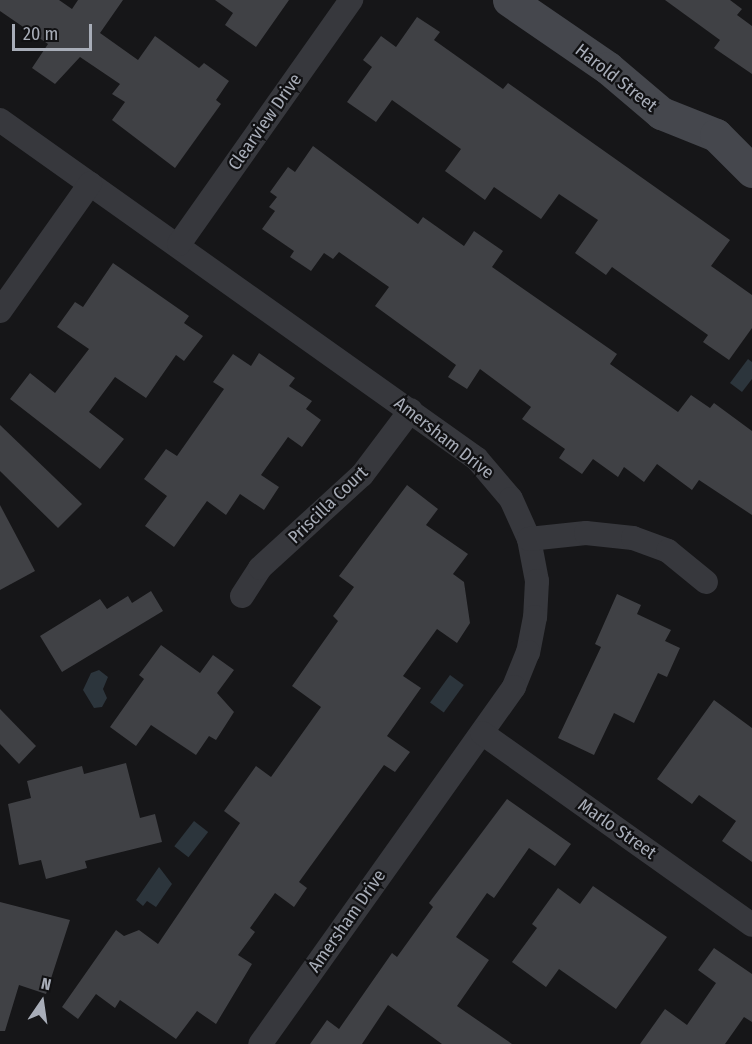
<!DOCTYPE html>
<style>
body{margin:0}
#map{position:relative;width:752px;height:1044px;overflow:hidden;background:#161618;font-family:"Fira Sans Condensed",sans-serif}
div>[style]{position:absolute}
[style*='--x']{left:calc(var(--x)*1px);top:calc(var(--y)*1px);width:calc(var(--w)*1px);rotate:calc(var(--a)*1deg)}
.water>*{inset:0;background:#2c353c;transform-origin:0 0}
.building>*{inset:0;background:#404145}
.street>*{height:24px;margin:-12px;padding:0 12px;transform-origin:12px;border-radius:12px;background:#37383d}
.secondary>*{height:33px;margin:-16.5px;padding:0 16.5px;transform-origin:16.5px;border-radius:16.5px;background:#45474d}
span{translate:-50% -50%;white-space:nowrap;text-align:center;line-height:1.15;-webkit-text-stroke:4.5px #111113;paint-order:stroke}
.street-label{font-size:18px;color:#a8adb8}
.north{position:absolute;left:12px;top:972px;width:60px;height:60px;-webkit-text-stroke:4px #111113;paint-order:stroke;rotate:13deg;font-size:16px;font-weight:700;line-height:24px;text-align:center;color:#a8adb8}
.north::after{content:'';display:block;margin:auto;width:21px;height:27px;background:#a8adb8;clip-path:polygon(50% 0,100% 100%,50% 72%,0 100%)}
.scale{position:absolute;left:12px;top:24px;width:80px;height:27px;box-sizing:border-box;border:3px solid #a8adb8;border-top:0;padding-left:8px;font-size:18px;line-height:21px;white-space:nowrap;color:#a8adb8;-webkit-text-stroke:4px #111113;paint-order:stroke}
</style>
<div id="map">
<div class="water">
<i style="clip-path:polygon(748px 359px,752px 362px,752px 379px,742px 392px,730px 383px)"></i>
<i style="clip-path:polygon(99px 670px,108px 677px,103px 689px,107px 698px,102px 707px,94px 708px,83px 690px,91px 673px)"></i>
<i style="left:450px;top:675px;width:17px;height:34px;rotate:36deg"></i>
<i style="left:194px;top:821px;width:18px;height:32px;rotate:38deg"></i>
<i style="clip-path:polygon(159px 867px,172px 884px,156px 907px,147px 901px,143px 906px,136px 900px)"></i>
</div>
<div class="building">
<i style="clip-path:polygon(0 0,59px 0,72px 9px,78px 0,123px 0,100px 33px,138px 60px,155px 36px,199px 68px,204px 63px,229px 81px,216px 100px,221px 104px,175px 168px,112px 120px,125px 102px,112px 94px,120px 84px,80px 57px,55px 84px,32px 68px,48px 44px,0 11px)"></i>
<i style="clip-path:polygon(215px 0,289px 0,256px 47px,225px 25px,233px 13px)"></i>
<i style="clip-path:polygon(665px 0,730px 0,742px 9px,737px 15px,752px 26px,752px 74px,714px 48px,720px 40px)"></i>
<i style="clip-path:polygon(417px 17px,440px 32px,434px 40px,503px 89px,508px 83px,730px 240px,711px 266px,752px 295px,752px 328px,729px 360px,703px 342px,708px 335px,612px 267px,606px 275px,575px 253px,598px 220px,559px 194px,541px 219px,494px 187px,485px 200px,445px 171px,461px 149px,392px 100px,376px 122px,347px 102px,372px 67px,363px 60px,381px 36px,396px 47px)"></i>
<i style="clip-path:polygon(313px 146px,418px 224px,423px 217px,464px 246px,474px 231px,503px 251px,492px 267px,617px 354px,610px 364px,678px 412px,691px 395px,710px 408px,714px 403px,752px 431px,752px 515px,699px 480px,692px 490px,657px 464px,644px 482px,624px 467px,618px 477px,593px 459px,582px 474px,559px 458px,565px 449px,522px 419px,531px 407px,480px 369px,467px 389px,448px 377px,456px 365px,375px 306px,389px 287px,339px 252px,333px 259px,324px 253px,311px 271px,290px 257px,294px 251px,262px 229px,275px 211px,269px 207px,277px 197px,270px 192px,288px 167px,295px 172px)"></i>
<i style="clip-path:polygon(113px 263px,189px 316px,184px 323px,203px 336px,184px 361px,176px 355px,146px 398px,115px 377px,89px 412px,124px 439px,100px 469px,10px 399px,30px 373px,55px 393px,89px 349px,57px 327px,75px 302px,83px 307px)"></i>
<i style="clip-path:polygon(259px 353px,295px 378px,289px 386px,312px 401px,306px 409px,321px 420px,302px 447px,288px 437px,261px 475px,279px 487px,264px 510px,240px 494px,226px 515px,207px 501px,174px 547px,145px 526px,167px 496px,144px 479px,166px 449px,177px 456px,224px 389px,213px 382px,233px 354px,251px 366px)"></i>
<i style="clip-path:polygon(0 425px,82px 504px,58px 528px,0 471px)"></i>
<i style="clip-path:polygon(407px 485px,438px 509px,426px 525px,468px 554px,453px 574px,464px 582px,470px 623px,457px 643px,437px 629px,403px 676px,421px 688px,387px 736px,410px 752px,395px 772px,384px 765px,299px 882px,307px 888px,294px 907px,275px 893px,250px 928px,255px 932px,238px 955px,252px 964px,216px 1024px,197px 1011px,176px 1039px,120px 1000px,115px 1008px,96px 994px,78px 1019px,62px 1007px,116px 930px,124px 936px,139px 930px,158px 944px,240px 823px,224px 811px,256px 766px,271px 777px,321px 707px,292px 686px,338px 621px,333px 616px,354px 587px,339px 576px)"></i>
<i style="clip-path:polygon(0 505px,35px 571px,0 590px)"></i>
<i style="clip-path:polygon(151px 591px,163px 611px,62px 672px,40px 636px,100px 599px,107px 609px,128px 596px,132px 603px)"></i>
<i style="clip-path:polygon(617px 594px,641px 605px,637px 614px,671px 630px,665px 641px,680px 648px,667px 677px,658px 673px,634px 723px,614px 713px,594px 755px,558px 738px,601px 647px,595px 644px)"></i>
<i style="clip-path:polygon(161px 645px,200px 673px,213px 655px,234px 670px,217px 693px,234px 712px,216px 740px,209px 736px,196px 755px,151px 725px,136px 746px,110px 727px,144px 679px,139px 675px)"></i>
<i style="clip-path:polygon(714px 700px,752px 728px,752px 862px,722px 841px,736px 821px,699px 795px,692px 804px,657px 779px)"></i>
<i style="clip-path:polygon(0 709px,36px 746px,19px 764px,0 744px)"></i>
<i style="clip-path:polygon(126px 763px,140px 818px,155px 814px,162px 842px,85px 861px,87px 868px,46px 879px,41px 860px,19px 865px,8px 804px,31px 798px,27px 781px,82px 766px,84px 774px)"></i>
<i style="clip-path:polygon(507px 799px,571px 844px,555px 866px,529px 848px,494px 898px,487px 893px,456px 937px,489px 960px,457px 1006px,512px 1044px,442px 1044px,388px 1005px,362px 1044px,310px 1044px,327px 1020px,339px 1029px,392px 953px,397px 957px,433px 907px,429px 903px)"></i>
<i style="clip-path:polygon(593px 886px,667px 937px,616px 1009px,559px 969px,546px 987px,512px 962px,537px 928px,532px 924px,558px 888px,580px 904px)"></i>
<i style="clip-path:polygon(0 902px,70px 920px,46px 994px,19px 985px,5px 1031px,0 1031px)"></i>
<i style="clip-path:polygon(714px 948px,752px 974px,752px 1022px,744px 1017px,725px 1044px,640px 1044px,665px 1009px,687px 1025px,716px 983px,698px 970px)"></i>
</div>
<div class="street">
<i style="--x:0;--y:120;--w:585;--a:35.4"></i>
<i style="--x:477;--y:459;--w:52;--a:49.6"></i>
<i style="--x:511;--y:499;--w:44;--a:65.8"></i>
<i style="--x:529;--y:539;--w:43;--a:79.2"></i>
<i style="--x:537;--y:581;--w:36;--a:93"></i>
<i style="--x:535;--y:617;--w:36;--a:101"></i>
<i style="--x:528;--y:652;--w:38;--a:112"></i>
<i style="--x:514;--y:687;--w:438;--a:125.4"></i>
<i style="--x:179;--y:244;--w:299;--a:-54.8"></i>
<i style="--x:0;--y:311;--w:156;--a:-54.7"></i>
<i style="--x:529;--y:539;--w:57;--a:-6"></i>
<i style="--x:586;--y:533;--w:47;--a:6.1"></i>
<i style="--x:633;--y:538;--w:37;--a:20"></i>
<i style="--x:668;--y:551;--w:49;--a:39.2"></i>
<i style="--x:242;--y:596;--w:33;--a:-57"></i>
<i style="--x:260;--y:568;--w:138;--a:-42.4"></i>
<i style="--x:362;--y:475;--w:81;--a:-53"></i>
<i style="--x:482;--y:733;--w:331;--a:35.4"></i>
</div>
<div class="secondary">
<i style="--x:509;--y:0;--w:120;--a:34.5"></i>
<i style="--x:608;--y:68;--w:70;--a:40.3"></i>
<i style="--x:661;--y:113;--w:59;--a:21.8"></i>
<i style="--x:716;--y:135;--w:51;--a:45"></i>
</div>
<div class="street-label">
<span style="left:616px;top:78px;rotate:38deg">Harold Street</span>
<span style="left:265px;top:122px;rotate:-55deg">Clearview Drive</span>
<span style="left:444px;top:438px;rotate:38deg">Amersham Drive</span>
<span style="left:328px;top:505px;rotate:-44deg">Priscilla Court</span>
<span style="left:617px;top:829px;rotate:35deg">Marlo Street</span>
<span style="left:347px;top:921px;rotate:-55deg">Amersham Drive</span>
</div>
<div class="north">N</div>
<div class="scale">20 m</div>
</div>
